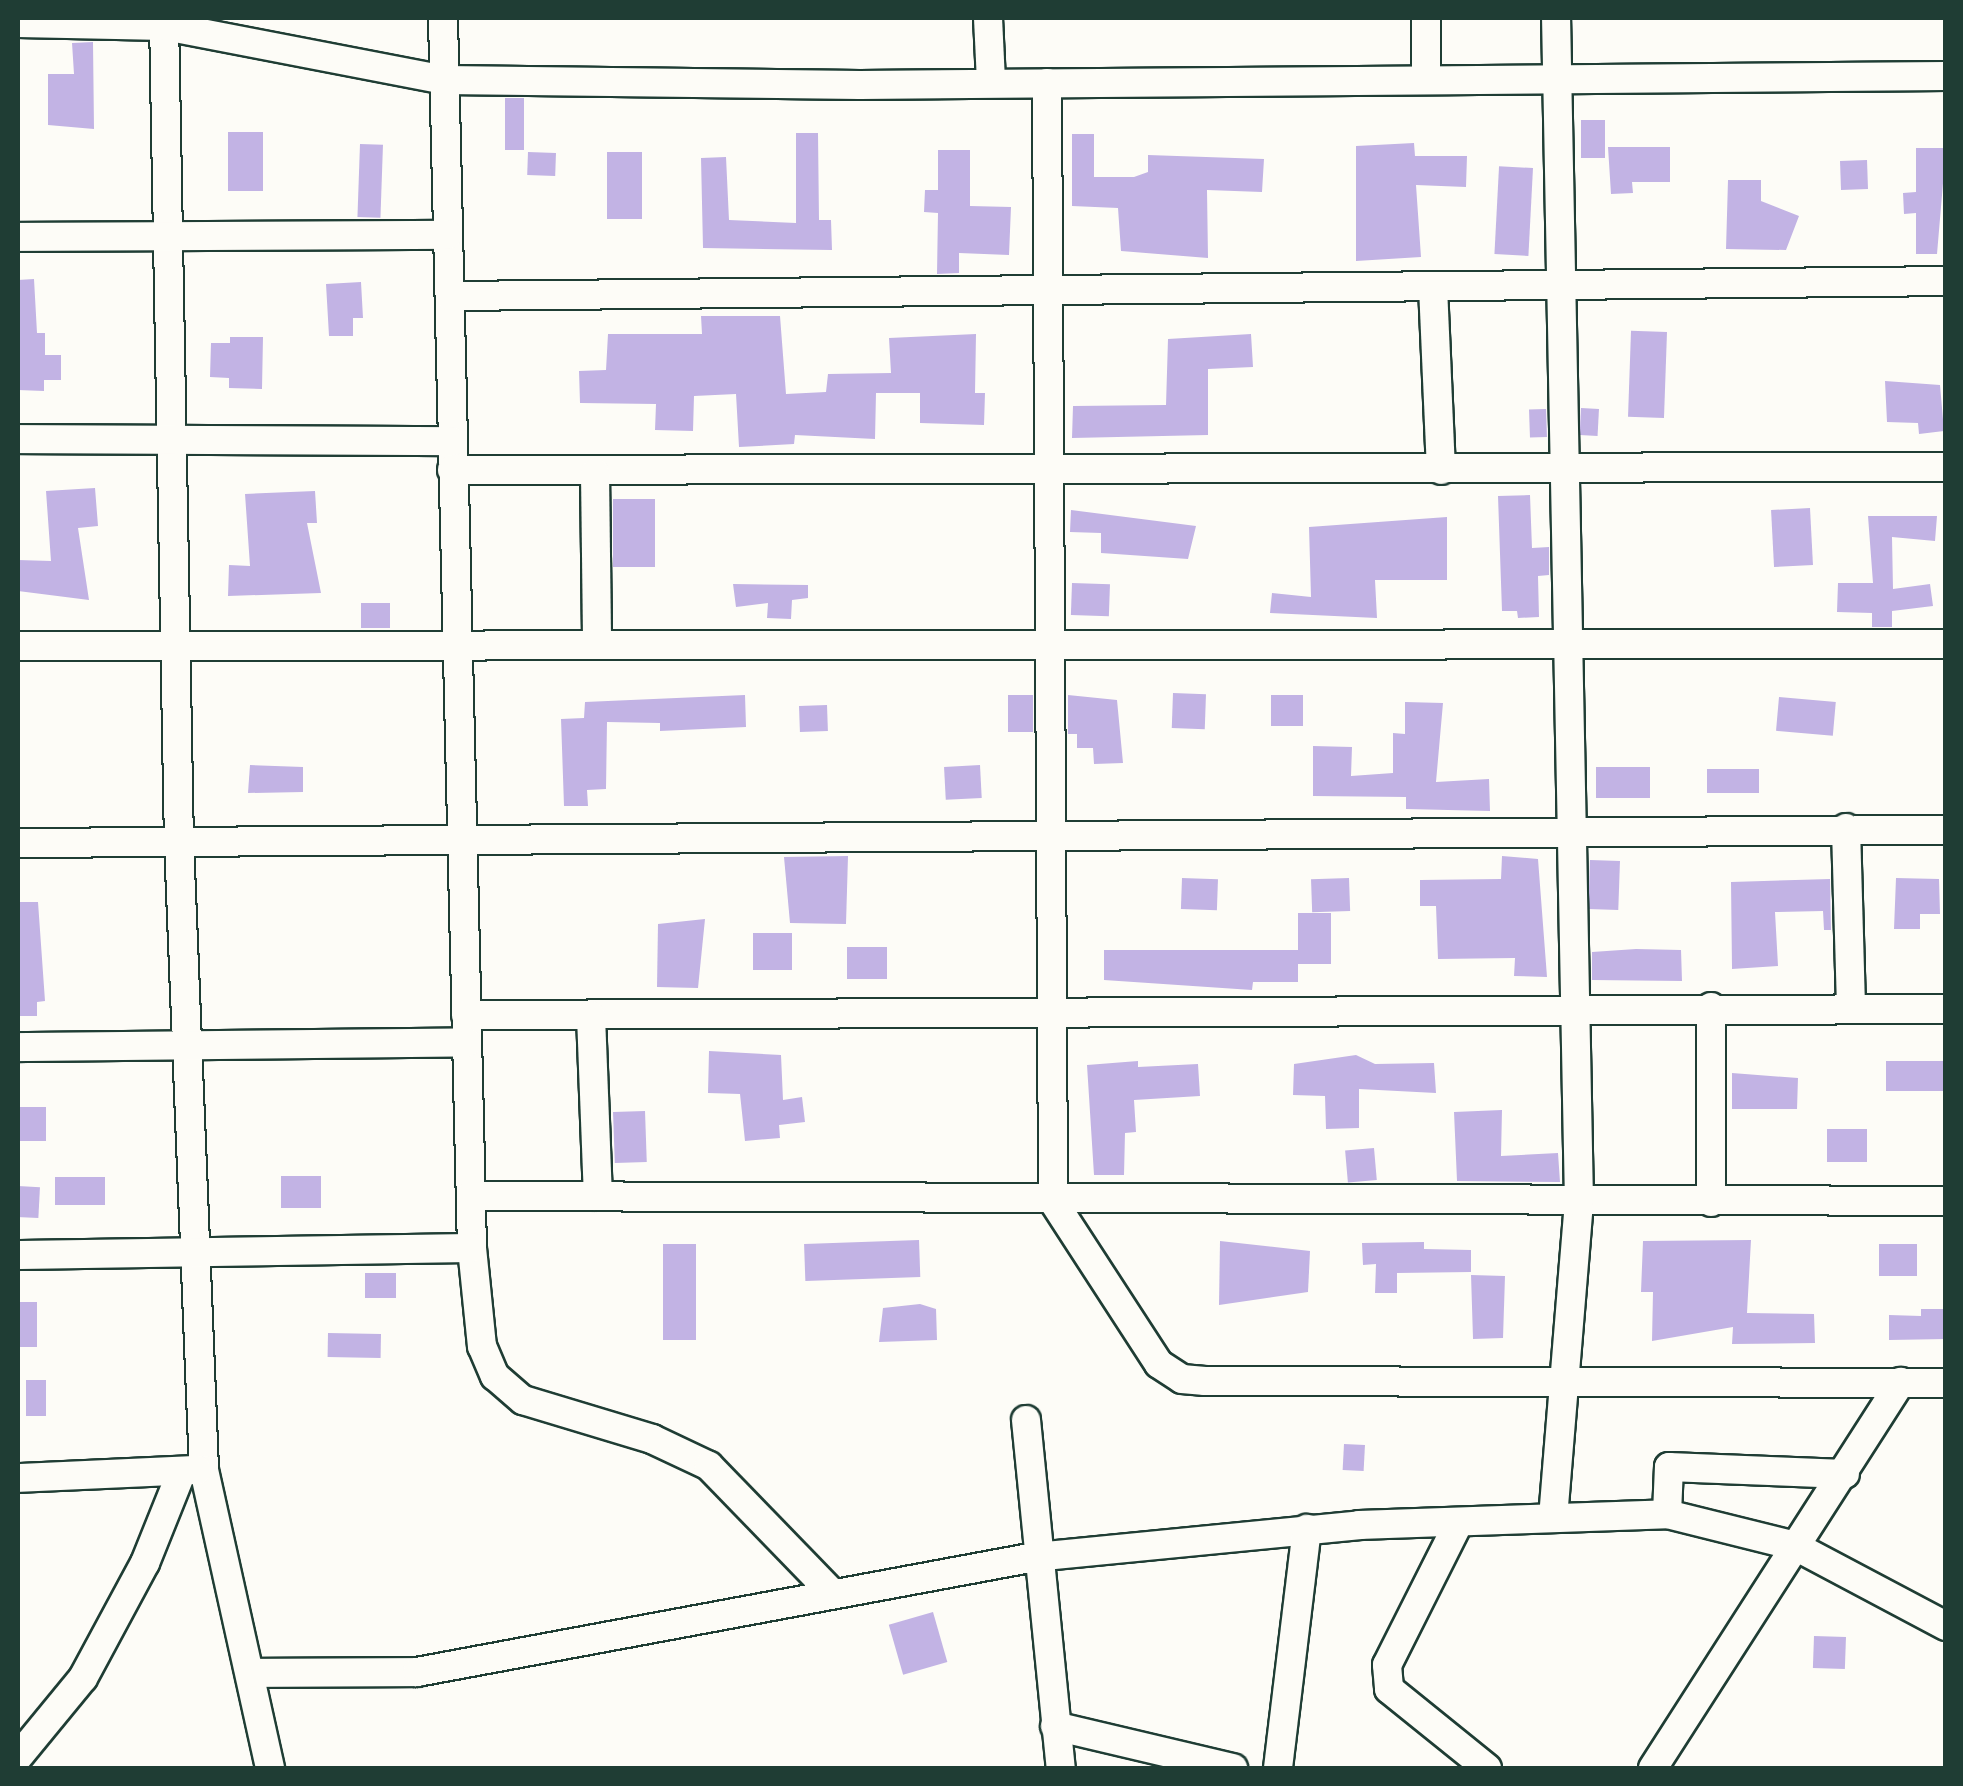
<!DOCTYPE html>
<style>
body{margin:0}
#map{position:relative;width:1963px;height:1786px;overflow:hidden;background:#fdfcf7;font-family:Mali,sans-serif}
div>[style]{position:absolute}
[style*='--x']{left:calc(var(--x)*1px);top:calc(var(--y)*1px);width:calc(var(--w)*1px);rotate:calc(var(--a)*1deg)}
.building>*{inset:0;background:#c2b3e4;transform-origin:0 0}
.roads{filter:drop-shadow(2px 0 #1f3d34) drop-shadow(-2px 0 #1f3d34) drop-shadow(0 2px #1f3d34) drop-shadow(0 -2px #1f3d34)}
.minor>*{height:28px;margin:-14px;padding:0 14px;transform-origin:14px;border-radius:14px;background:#fdfcf7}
span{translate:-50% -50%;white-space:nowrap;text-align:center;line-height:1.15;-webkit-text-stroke:10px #fdfcf7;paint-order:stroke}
.frame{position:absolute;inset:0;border:20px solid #1f3d34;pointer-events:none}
</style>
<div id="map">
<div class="building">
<i style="clip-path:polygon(93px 42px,94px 129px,48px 125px,48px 74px,74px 74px,72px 43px)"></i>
<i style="left:505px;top:98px;width:19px;height:52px"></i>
<i style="left:1581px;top:120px;width:24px;height:38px"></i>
<i style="left:228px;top:132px;width:35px;height:59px"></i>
<i style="clip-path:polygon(796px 133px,818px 133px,819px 220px,831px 220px,832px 250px,703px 248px,701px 158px,726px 157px,729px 220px,796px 223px)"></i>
<i style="clip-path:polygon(1072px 134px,1094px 134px,1094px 177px,1134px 177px,1148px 172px,1148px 155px,1264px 159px,1262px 192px,1207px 190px,1208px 258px,1121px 251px,1118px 208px,1072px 206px)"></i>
<i style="clip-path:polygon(1414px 143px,1415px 156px,1467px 156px,1466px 187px,1416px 185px,1421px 257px,1356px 261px,1356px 146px)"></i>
<i style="left:360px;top:144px;width:23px;height:73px;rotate:2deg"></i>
<i style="clip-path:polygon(1608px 147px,1670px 147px,1670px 182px,1632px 182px,1633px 193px,1611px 194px)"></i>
<i style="clip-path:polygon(1916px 148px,1946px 148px,1937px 254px,1916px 254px,1916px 213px,1904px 214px,1903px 193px,1916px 192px)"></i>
<i style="clip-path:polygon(938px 150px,970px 150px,970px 206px,1011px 207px,1009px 255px,959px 253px,959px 273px,937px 274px,938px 213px,924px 212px,925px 190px,938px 190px)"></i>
<i style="left:528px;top:152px;width:28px;height:23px;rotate:2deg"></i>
<i style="left:607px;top:152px;width:35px;height:67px"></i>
<i style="left:1867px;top:160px;width:29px;height:27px;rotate:88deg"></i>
<i style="left:1533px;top:168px;width:88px;height:34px;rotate:93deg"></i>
<i style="clip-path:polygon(1728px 180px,1761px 180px,1761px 201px,1799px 216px,1786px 250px,1726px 249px)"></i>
<i style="clip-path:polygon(34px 279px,37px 333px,45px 333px,45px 355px,61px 355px,61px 380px,44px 380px,44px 391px,18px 390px,18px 280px)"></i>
<i style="clip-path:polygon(361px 282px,363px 318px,353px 318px,353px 336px,329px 336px,326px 284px)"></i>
<i style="clip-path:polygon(701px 316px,780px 316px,786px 394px,826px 392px,828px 374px,891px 373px,889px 338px,976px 334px,975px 393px,985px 393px,984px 425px,920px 423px,920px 393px,876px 393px,875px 439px,795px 435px,794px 444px,739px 447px,736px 394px,694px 396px,693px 431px,655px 430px,656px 404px,580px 403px,579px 371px,606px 370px,608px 334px,702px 334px)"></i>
<i style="left:1667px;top:332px;width:86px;height:36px;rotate:92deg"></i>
<i style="clip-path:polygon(1251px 334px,1253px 367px,1208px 369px,1208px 435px,1072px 438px,1073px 406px,1166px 405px,1168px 339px)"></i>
<i style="clip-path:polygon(230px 337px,263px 337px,262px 389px,229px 388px,229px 378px,210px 377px,211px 343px,230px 343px)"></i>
<i style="clip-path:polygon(1885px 381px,1940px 385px,1944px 431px,1919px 434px,1918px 423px,1887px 422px)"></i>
<i style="left:1581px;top:408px;width:18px;height:27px;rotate:3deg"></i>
<i style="left:1546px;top:409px;width:28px;height:17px;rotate:88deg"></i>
<i style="clip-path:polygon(95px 488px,98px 526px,78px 528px,89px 600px,18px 591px,18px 560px,51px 561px,46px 491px)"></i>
<i style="clip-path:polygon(315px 491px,317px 523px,307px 523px,321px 593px,228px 596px,229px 565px,250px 566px,245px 494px)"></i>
<i style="clip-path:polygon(1530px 495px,1532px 548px,1549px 547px,1549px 575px,1538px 576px,1539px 617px,1518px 618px,1517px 611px,1502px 611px,1498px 496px)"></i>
<i style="left:613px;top:499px;width:42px;height:68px"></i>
<i style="left:1810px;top:508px;width:57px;height:39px;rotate:87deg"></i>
<i style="clip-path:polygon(1071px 510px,1196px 526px,1188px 559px,1101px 553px,1101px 533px,1070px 532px)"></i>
<i style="clip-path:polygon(1868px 516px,1937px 516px,1935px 541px,1892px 537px,1893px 589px,1930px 584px,1933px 606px,1892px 611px,1892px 627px,1872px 627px,1872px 613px,1837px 612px,1838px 583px,1873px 583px)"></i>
<i style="clip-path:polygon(1447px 517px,1447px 580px,1375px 580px,1377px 618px,1270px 613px,1272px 593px,1311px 597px,1309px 527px)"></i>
<i style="left:1072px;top:583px;width:38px;height:32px;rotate:2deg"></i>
<i style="clip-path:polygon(733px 584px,808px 585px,808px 598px,792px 600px,791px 619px,767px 618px,768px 603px,736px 607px)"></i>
<i style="left:361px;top:603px;width:29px;height:25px"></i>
<i style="left:1173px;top:693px;width:33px;height:35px;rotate:2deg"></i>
<i style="clip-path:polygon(745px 695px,746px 727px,660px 731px,660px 723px,607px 722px,606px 789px,587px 790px,588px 806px,564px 806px,561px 719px,584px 718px,585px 702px)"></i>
<i style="left:1033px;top:695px;width:37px;height:25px;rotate:90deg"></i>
<i style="clip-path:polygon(1068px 695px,1117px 700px,1123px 763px,1094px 764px,1093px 748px,1077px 748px,1077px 734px,1068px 734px)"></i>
<i style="left:1271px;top:695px;width:32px;height:31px"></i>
<i style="left:1779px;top:697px;width:57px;height:34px;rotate:5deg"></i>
<i style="clip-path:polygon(1405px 702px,1443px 703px,1436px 782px,1489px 779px,1490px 811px,1406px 809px,1406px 797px,1313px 796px,1313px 746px,1352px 747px,1351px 776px,1393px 773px,1393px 733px,1405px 734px)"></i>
<i style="left:827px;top:705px;width:26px;height:28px;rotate:88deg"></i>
<i style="clip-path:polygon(250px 765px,303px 767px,303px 792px,248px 793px)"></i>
<i style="left:980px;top:765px;width:33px;height:36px;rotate:87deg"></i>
<i style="left:1596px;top:767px;width:54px;height:31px"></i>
<i style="left:1759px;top:769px;width:24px;height:52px;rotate:90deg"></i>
<i style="clip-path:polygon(848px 856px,846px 924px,790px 923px,784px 857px)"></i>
<i style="clip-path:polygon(1502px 856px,1538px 859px,1547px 977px,1514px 976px,1515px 958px,1438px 959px,1436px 906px,1420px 906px,1420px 880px,1501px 879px)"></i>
<i style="left:1590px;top:860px;width:30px;height:49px;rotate:2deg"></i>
<i style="left:1182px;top:878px;width:36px;height:31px;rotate:2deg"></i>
<i style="left:1349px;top:878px;width:33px;height:38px;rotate:88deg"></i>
<i style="clip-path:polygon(1896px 878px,1939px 879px,1940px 914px,1920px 914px,1920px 929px,1894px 929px)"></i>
<i style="clip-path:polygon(1830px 879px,1831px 930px,1824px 930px,1823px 911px,1775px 912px,1778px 966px,1732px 969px,1731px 882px)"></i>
<i style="clip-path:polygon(18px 902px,38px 902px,45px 1001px,37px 1002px,37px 1016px,18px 1016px)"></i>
<i style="left:1298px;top:913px;width:33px;height:51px"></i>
<i style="clip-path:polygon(705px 919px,698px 988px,657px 987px,658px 924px)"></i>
<i style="left:753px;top:933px;width:39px;height:37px"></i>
<i style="left:847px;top:947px;width:40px;height:32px"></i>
<i style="clip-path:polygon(1636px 949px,1681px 950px,1682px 981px,1592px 980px,1592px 952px)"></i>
<i style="clip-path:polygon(1104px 950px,1298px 950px,1298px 982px,1253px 982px,1252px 990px,1104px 980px)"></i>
<i style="clip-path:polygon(709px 1051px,781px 1055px,783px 1100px,802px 1097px,805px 1122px,779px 1125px,780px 1138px,745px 1141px,740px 1094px,708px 1093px)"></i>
<i style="clip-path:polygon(1356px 1055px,1375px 1064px,1434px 1063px,1436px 1093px,1359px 1089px,1359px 1128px,1326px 1129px,1325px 1096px,1293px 1095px,1294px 1064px)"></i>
<i style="clip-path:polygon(1138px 1061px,1138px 1067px,1198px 1064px,1200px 1096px,1134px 1100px,1136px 1132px,1125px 1133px,1124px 1175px,1094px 1175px,1087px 1065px)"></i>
<i style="left:1946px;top:1061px;width:30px;height:60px;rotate:90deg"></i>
<i style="clip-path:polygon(1732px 1073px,1798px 1078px,1797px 1109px,1732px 1109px)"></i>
<i style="left:18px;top:1107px;width:28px;height:34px"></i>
<i style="clip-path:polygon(1502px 1110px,1501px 1156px,1558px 1153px,1560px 1182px,1457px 1181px,1454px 1112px)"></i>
<i style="left:645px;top:1111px;width:51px;height:32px;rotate:88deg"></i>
<i style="left:1827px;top:1129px;width:40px;height:33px"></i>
<i style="left:1374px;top:1148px;width:32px;height:29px;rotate:85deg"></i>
<i style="left:281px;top:1176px;width:40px;height:32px"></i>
<i style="left:55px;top:1177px;width:50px;height:28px"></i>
<i style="left:18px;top:1186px;width:22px;height:31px;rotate:3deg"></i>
<i style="left:919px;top:1240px;width:37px;height:115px;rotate:88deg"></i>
<i style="clip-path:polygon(1751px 1240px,1747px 1313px,1814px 1314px,1815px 1343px,1732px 1344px,1733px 1327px,1652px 1341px,1653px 1292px,1641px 1292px,1643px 1241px)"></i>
<i style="clip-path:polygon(1220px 1241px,1310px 1251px,1308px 1292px,1219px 1305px)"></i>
<i style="clip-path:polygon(1424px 1242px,1424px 1249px,1471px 1250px,1471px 1272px,1397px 1273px,1397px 1293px,1375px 1293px,1376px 1264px,1363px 1265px,1362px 1243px)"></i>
<i style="left:663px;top:1244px;width:33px;height:96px"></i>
<i style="left:1879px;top:1244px;width:38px;height:32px"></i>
<i style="left:365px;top:1273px;width:31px;height:25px"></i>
<i style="clip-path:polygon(1471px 1275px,1505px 1276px,1503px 1338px,1473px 1339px)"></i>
<i style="left:18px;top:1302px;width:19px;height:45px"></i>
<i style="clip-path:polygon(920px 1304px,936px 1309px,937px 1340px,879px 1342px,883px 1308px)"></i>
<i style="clip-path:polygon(1921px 1309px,1946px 1309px,1946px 1339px,1889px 1340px,1889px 1315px,1921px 1316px)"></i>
<i style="left:328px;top:1333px;width:53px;height:24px;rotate:1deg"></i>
<i style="left:26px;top:1380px;width:20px;height:36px"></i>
<i style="left:1344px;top:1444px;width:21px;height:26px;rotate:3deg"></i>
<i style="left:933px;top:1612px;width:52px;height:46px;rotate:74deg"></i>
<i style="left:1814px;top:1636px;width:32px;height:32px;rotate:2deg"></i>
</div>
<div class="roads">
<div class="minor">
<i style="--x:164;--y:18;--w:824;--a:88.96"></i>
<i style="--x:179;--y:842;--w:628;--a:87.72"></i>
<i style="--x:204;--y:1470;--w:305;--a:77.5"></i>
<i style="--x:443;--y:18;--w:1230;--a:88.65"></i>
<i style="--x:472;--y:1248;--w:99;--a:84.2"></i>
<i style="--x:482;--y:1346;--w:33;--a:67"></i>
<i style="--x:495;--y:1376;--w:37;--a:41"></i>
<i style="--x:523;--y:1400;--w:135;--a:16.8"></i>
<i style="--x:652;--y:1439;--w:63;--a:25.3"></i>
<i style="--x:709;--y:1466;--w:173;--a:45.9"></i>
<i style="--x:988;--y:18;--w:63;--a:87.3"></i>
<i style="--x:1426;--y:18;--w:61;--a:90"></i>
<i style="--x:18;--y:23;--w:147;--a:1.2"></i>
<i style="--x:165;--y:26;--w:285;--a:10.9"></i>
<i style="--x:445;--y:80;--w:415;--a:0.7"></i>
<i style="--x:860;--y:85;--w:1086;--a:-0.47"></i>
<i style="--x:1047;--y:83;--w:1118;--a:89.69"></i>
<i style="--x:1053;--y:1201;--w:194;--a:57"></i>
<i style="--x:1159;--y:1364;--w:27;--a:33"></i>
<i style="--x:1182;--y:1379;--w:23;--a:5"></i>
<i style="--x:1205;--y:1381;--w:741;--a:0.15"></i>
<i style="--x:18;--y:237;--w:430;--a:-0.3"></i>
<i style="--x:1433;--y:287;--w:183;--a:87.5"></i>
<i style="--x:450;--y:296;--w:1496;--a:-0.57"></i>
<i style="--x:18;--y:439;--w:434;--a:0.3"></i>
<i style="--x:452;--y:470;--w:1494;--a:-0.12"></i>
<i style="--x:595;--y:473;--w:169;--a:89.3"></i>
<i style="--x:18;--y:646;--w:1928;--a:-0.06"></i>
<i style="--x:1846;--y:828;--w:181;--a:88.4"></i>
<i style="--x:18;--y:843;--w:1928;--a:-0.39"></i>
<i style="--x:1711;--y:1007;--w:195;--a:90"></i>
<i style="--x:466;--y:1015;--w:1480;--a:-0.23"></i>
<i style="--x:591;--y:1016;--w:180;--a:87.8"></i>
<i style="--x:18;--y:1047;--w:449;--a:-0.6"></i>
<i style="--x:471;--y:1196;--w:1475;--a:0.19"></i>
<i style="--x:18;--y:1255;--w:454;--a:-0.9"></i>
<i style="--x:1026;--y:1420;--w:350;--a:84.3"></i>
<i style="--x:18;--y:1478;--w:179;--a:-2.6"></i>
<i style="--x:1667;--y:1514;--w:47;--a:-87.6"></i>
<i style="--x:1669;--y:1467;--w:176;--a:2.3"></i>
<i style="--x:1553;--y:1518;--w:317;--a:-85.3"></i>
<i style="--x:1579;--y:1202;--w:1184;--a:-91.11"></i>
<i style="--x:1458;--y:1524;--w:158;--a:116.7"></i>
<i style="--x:1387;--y:1665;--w:24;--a:85"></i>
<i style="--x:1389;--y:1689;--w:126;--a:38.9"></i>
<i style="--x:250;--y:1673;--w:167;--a:-0.3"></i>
<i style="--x:417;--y:1672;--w:629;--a:-10.54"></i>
<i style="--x:1035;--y:1557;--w:326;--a:-5.6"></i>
<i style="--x:1359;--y:1525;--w:308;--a:-2"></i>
<i style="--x:1667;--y:1514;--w:132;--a:14"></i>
<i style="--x:1795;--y:1546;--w:171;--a:27.9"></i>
<i style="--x:1055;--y:1726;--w:183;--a:13.3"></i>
<i style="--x:18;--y:1757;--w:102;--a:-50.6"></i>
<i style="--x:83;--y:1678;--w:131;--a:-61.7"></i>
<i style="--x:145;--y:1563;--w:99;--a:-68.1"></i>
<i style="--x:1278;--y:1768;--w:241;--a:-83.1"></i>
<i style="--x:1653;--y:1768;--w:459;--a:-57.3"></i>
</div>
</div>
<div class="frame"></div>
</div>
